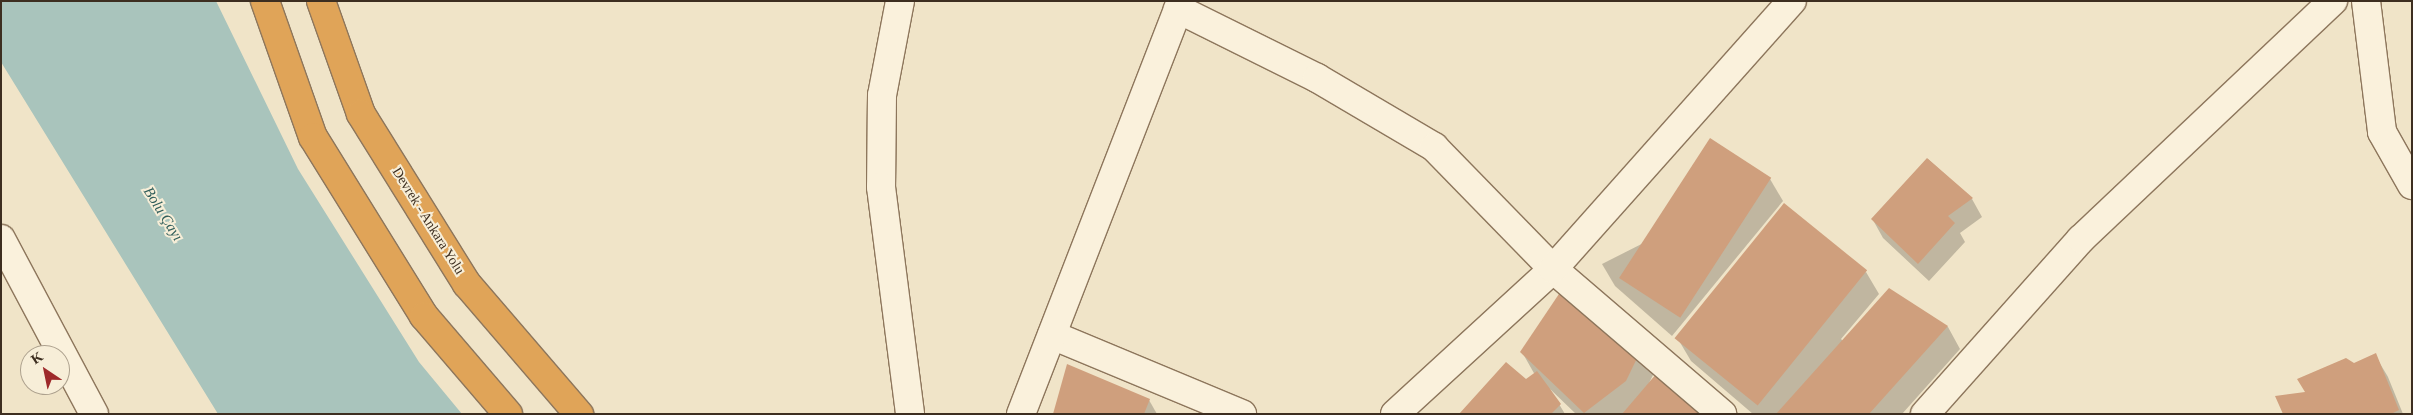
<!DOCTYPE html>
<meta charset="utf-8">
<style>
body{margin:0}
#map{position:relative;width:2413px;height:415px;overflow:hidden;background:#f0e4c8;font-family:"Times New Roman",serif}
div>[style]{position:absolute}
[style*='--x']{left:calc(var(--x)*1px);top:calc(var(--y)*1px);width:calc(var(--w)*1px);rotate:calc(var(--a)*1deg)}
.water>*{inset:0;background:#a9c4bc}
.shadow>*{inset:0;background:#0003}
.building>*{inset:0;background:#cf9f7d;transform-origin:0 0}
.roads{filter:drop-shadow(1px 0 #8d765c) drop-shadow(-1px 0 #8d765c) drop-shadow(0 1px #8d765c) drop-shadow(0 -1px #8d765c)}
.minor>*{height:28px;margin:-14px;padding:0 14px;transform-origin:14px;border-radius:14px;background:#faf1dc}
.highway>*{height:28px;margin:-14px;padding:0 14px;transform-origin:14px;border-radius:14px;background:#e0a458}
span{translate:-50% -50%;white-space:nowrap;text-align:center;line-height:1.15;-webkit-text-stroke:4px #f7eed8;paint-order:stroke}
.street-label{font-size:14px;color:#3d2e20}
.water-label{font-size:15px;color:#2f5d5a;font-style:italic}
.frame{position:absolute;inset:0;border:2px solid #3d2e20;pointer-events:none}
.north{position:absolute;left:20px;top:345px;width:50px;height:50px;box-sizing:border-box;background:#f7eed8;border:1px solid #ada18e;border-radius:50%;rotate:326deg;font-size:14px;font-weight:700;line-height:20px;text-align:center;color:#3d2e20}
.north::after{content:'';display:block;margin:auto;width:18px;height:22px;background:#9e2a2b;clip-path:polygon(50% 0,100% 100%,50% 72%,0 100%)}
</style>
<div id="map">
<div class="water">
<i style="clip-path:polygon(1px 1px,216px 1px,298px 169px,419px 362px,462px 414px,218px 414px,1px 62px)"></i>
</div>
<div class="shadow">
<i style="clip-path:polygon(1928px 159px,1972px 199px,1982px 217px,1960px 233px,1965px 242px,1929px 281px,1883px 238px,1873px 220px)"></i>
<i style="clip-path:polygon(1770px 179px,1783px 201px,1672px 336px,1615px 286px,1602px 264px)"></i>
<i style="clip-path:polygon(1866px 272px,1879px 294px,1841px 339px,1843px 341px,1889px 289px,1948px 327px,1960px 349px,1902px 414px,1753px 414px,1691px 361px,1678px 339px)"></i>
<i style="clip-path:polygon(1565px 287px,1654px 373px,1648px 385px,1714px 414px,1576px 414px,1550px 389px,1565px 414px,1461px 414px,1535px 375px,1522px 352px)"></i>
<i style="clip-path:polygon(2375px 355px,2388px 377px,2403px 414px,2285px 414px,2307px 393px,2354px 364px)"></i>
<i style="clip-path:polygon(1149px 400px,1157px 414px,1054px 414px)"></i>
</div>
<div class="building">
<i style="left:1710px;top:138px;width:73px;height:167px;rotate:33deg"></i>
<i style="clip-path:polygon(1927px 158px,1973px 198px,1948px 216px,1955px 223px,1918px 264px,1871px 219px)"></i>
<i style="left:1784px;top:203px;width:107px;height:174px;rotate:39deg"></i>
<i style="clip-path:polygon(1565px 285px,1641px 350px,1626px 381px,1584px 413px,1520px 352px)"></i>
<i style="clip-path:polygon(1889px 288px,1948px 326px,1869px 414px,1776px 414px)"></i>
<i style="clip-path:polygon(2376px 353px,2399px 410px,2391px 414px,2283px 414px,2275px 396px,2305px 392px,2297px 379px,2346px 358px,2354px 363px)"></i>
<i style="clip-path:polygon(1506px 362px,1526px 379px,1537px 371px,1561px 404px,1551px 414px,1459px 414px)"></i>
<i style="clip-path:polygon(1067px 364px,1150px 399px,1144px 414px,1053px 414px)"></i>
<i style="clip-path:polygon(1663px 366px,1715px 414px,1622px 414px)"></i>
</div>
<div class="roads">
<div class="minor">
<i style="--x:900;--y:1;--w:96;--a:100.8"></i>
<i style="--x:882;--y:95;--w:92;--a:90.6"></i>
<i style="--x:881;--y:187;--w:229;--a:82.7"></i>
<i style="--x:2366;--y:1;--w:132;--a:83"></i>
<i style="--x:2382;--y:132;--w:61;--a:60.5"></i>
<i style="--x:1178;--y:9;--w:155;--a:26.4"></i>
<i style="--x:1317;--y:78;--w:136;--a:30.5"></i>
<i style="--x:1434;--y:147;--w:170;--a:45.7"></i>
<i style="--x:1553;--y:269;--w:223;--a:40.6"></i>
<i style="--x:1;--y:239;--w:198;--a:62"></i>
<i style="--x:1052;--y:335;--w:206;--a:22.6"></i>
<i style="--x:1021;--y:414;--w:443;--a:-68.8"></i>
<i style="--x:1395;--y:414;--w:214;--a:-42.5"></i>
<i style="--x:1553;--y:269;--w:359;--a:-48.3"></i>
<i style="--x:1925;--y:414;--w:234;--a:-48.3"></i>
<i style="--x:2081;--y:239;--w:347;--a:-43.4"></i>
</div>
<div class="highway">
<i style="--x:265;--y:1;--w:144;--a:70.6"></i>
<i style="--x:313;--y:137;--w:211;--a:58.2"></i>
<i style="--x:424;--y:316;--w:129;--a:49.4"></i>
<i style="--x:321;--y:1;--w:120;--a:70.5"></i>
<i style="--x:361;--y:114;--w:200;--a:58.1"></i>
<i style="--x:467;--y:284;--w:172;--a:49.3"></i>
</div>
</div>
<div class="street-label">
<span style="left:428px;top:221px;rotate:58deg">Devrek - Ankara Yolu</span>
</div>
<div class="water-label">
<span style="left:163px;top:214px;rotate:58deg">Bolu Çayı</span>
</div>
<div class="frame"></div>
<div class="north">K</div>
</div>
